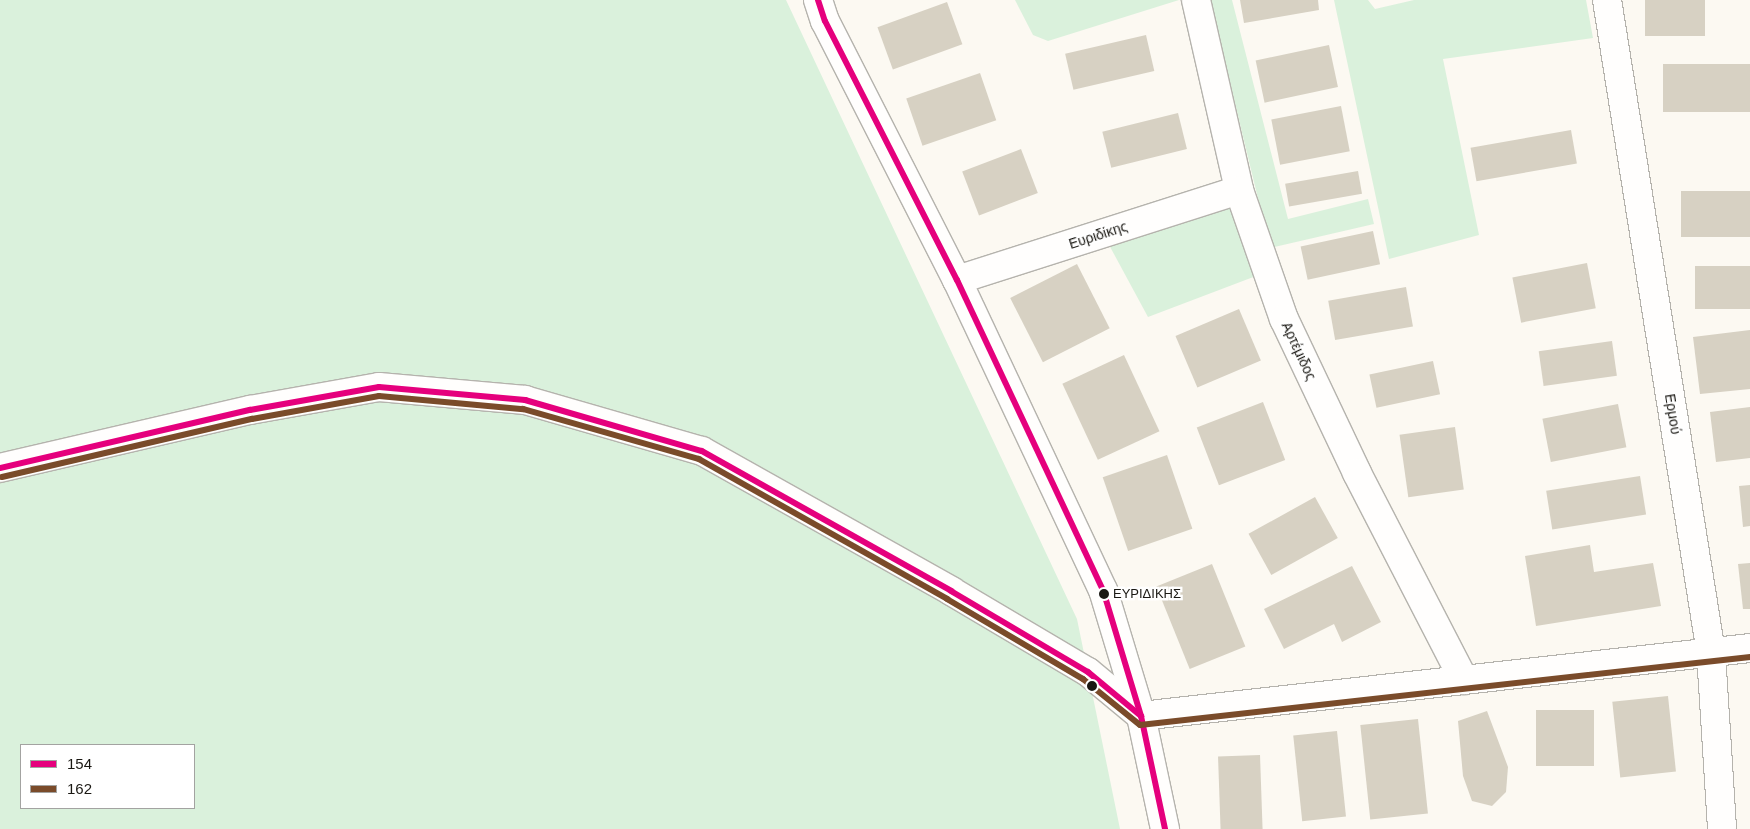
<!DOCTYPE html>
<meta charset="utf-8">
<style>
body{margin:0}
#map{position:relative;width:1750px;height:829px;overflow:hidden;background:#fcf9f2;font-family:Arial,sans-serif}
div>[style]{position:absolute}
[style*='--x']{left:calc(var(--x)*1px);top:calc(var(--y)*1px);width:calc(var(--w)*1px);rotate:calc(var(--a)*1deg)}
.green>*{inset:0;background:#daf1dc}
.building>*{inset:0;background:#d7d1c3;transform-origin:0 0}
.roads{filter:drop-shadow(1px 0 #b5b3ad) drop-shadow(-1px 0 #b5b3ad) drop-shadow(0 1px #b5b3ad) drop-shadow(0 -1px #b5b3ad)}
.minor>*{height:28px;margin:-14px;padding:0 14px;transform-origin:14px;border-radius:14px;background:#fffefd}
.bus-1>*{height:6px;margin:-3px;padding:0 3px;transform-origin:3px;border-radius:3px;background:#e5007d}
.bus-2>*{height:6px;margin:-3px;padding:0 3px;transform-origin:3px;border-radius:3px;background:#7a4b2a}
.dots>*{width:14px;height:14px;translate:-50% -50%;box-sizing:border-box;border:2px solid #fff;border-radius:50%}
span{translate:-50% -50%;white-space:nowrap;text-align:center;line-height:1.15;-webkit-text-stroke:4.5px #fff;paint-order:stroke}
.bus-label{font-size:13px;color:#1a1813}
.left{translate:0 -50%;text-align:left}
.street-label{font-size:14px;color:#1a1813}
.legend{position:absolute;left:20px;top:744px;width:175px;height:65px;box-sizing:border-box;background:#fff;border:1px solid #a3a3a1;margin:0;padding:6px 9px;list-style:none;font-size:15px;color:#1a1813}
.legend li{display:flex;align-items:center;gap:10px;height:25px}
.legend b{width:25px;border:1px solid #a3a3a1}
</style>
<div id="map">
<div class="green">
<i style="clip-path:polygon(evenodd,0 0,786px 0,1077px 619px,1120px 829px,0 829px,0 0,21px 745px,194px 745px,194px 808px,21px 808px,21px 745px)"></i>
<i style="clip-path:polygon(1015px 0,1179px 0,1048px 41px,1033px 35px)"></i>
<i style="clip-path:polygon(1210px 0,1232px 0,1288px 219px,1368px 199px,1374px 224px,1270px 248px)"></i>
<i style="clip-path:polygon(1334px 0,1368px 0,1375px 9px,1414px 0,1586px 0,1593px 38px,1443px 59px,1479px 235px,1389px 259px)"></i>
<i style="clip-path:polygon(1231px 203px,1256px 276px,1148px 317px,1108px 243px)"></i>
</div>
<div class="building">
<i style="clip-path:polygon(1240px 0,1318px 0,1319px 10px,1244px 23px)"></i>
<i style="left:1645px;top:0;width:60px;height:36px"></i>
<i style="left:947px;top:2px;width:45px;height:74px;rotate:70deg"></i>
<i style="left:1146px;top:35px;width:37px;height:83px;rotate:77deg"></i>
<i style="left:1329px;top:45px;width:43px;height:75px;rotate:78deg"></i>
<i style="left:1750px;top:64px;width:48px;height:87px;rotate:90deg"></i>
<i style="left:980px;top:73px;width:50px;height:78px;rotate:71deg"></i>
<i style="left:1341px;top:106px;width:46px;height:71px;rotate:79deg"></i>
<i style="left:1178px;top:113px;width:37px;height:78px;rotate:76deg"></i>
<i style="left:1571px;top:130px;width:34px;height:102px;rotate:80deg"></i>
<i style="left:1021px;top:149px;width:47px;height:63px;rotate:69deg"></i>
<i style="left:1358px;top:171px;width:23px;height:74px;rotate:80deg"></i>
<i style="left:1750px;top:191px;width:46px;height:69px;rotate:90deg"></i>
<i style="left:1373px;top:231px;width:34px;height:74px;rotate:78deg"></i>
<i style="left:1587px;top:263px;width:46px;height:76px;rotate:79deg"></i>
<i style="left:1077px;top:264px;width:72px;height:75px;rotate:63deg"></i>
<i style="left:1750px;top:266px;width:43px;height:55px;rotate:90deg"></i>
<i style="left:1406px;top:287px;width:40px;height:79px;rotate:80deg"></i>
<i style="left:1239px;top:309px;width:56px;height:69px;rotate:67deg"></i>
<i style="clip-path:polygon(1750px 330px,1750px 389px,1700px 394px,1693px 337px)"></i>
<i style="left:1612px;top:341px;width:35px;height:74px;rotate:82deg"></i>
<i style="left:1124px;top:355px;width:84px;height:68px;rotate:65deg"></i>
<i style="left:1433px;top:361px;width:34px;height:65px;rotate:78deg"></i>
<i style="left:1263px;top:402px;width:62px;height:71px;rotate:69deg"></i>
<i style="left:1618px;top:404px;width:44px;height:77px;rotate:79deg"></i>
<i style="clip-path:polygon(1750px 407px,1750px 458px,1716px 462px,1710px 412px)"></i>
<i style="left:1455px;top:427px;width:63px;height:56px;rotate:82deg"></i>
<i style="left:1167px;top:455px;width:78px;height:68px;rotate:71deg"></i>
<i style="left:1640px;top:476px;width:39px;height:95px;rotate:81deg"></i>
<i style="clip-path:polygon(1750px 485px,1750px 526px,1743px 527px,1739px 486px)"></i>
<i style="left:1315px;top:497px;width:47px;height:76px;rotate:61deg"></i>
<i style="clip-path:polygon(1590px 545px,1594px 572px,1653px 563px,1661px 606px,1536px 626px,1525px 556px)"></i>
<i style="clip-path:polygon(1750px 563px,1750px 609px,1743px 609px,1738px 564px)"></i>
<i style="left:1212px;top:564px;width:89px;height:60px;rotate:68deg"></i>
<i style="clip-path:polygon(1352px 566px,1381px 622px,1342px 642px,1334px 624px,1284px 649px,1264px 609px)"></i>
<i style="left:1668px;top:696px;width:76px;height:56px;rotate:84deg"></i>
<i style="left:1536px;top:710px;width:58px;height:56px"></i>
<i style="clip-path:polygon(1487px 711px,1508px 767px,1506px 792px,1492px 806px,1472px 801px,1463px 776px,1458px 721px)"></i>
<i style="left:1418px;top:719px;width:95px;height:58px;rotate:84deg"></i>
<i style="left:1337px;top:731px;width:86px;height:44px;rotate:84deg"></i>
<i style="left:1260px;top:755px;width:74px;height:42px;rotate:88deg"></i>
</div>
<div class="roads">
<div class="minor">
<i style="--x:818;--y:0;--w:22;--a:72"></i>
<i style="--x:825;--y:21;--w:291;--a:63"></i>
<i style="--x:957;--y:280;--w:343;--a:64.8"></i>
<i style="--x:1103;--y:590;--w:132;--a:73.2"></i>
<i style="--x:1141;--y:716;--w:116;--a:78"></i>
<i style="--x:1196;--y:0;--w:195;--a:77.2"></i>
<i style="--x:1239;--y:190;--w:137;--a:70.8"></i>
<i style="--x:1284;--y:319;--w:170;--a:64.6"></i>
<i style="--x:1357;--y:473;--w:233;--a:62.7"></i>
<i style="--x:1607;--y:0;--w:661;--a:80.95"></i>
<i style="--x:1711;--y:653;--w:176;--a:86.4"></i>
<i style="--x:957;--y:280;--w:296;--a:-17.7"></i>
<i style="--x:0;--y:468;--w:257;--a:-13.1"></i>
<i style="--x:250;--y:410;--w:131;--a:-10.1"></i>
<i style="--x:379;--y:387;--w:147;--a:5.1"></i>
<i style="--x:525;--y:400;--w:184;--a:16.1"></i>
<i style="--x:702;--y:451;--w:286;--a:29.3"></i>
<i style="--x:951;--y:591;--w:159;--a:30.6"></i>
<i style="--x:1088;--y:672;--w:69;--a:39.7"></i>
<i style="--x:1141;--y:716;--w:613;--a:-6.37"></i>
</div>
</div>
<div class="bus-1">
<i style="--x:818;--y:0;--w:22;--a:72"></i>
<i style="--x:825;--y:21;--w:291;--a:63"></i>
<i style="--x:957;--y:280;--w:343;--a:64.8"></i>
<i style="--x:1103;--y:590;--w:132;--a:73.2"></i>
<i style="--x:1141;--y:716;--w:116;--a:78"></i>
<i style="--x:0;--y:468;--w:257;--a:-13.1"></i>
<i style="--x:250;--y:410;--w:131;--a:-10.1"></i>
<i style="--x:379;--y:387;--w:147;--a:5.1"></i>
<i style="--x:525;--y:400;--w:184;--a:16.1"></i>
<i style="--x:702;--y:451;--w:286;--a:29.3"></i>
<i style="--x:951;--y:591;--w:159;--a:30.6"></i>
<i style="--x:1088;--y:672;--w:69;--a:39.7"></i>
</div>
<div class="bus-2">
<i style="--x:2;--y:477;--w:257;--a:-13.1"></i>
<i style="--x:252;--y:419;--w:129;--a:-10.3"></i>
<i style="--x:379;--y:396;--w:145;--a:5.2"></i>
<i style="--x:523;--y:409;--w:183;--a:15.9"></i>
<i style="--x:699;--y:459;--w:285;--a:29.4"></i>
<i style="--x:947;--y:599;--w:158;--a:30.5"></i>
<i style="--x:1083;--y:679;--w:73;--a:38.9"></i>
<i style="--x:1140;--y:725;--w:614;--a:-6.36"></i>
</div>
<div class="dots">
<i style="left:1104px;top:594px;background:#1a1813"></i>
<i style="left:1092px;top:686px;background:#1a1813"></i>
</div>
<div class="bus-label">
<span class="left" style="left:1113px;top:594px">ΕΥΡΙΔΙΚΗΣ</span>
</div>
<div class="street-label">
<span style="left:1098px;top:235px;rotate:-18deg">Ευριδίκης</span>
<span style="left:1299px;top:351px;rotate:65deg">Αρτέμιδος</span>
<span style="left:1673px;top:414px;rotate:81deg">Ερμού</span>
</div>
<ul class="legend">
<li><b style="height:6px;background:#e5007d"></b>154</li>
<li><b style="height:6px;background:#7a4b2a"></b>162</li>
</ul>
</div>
